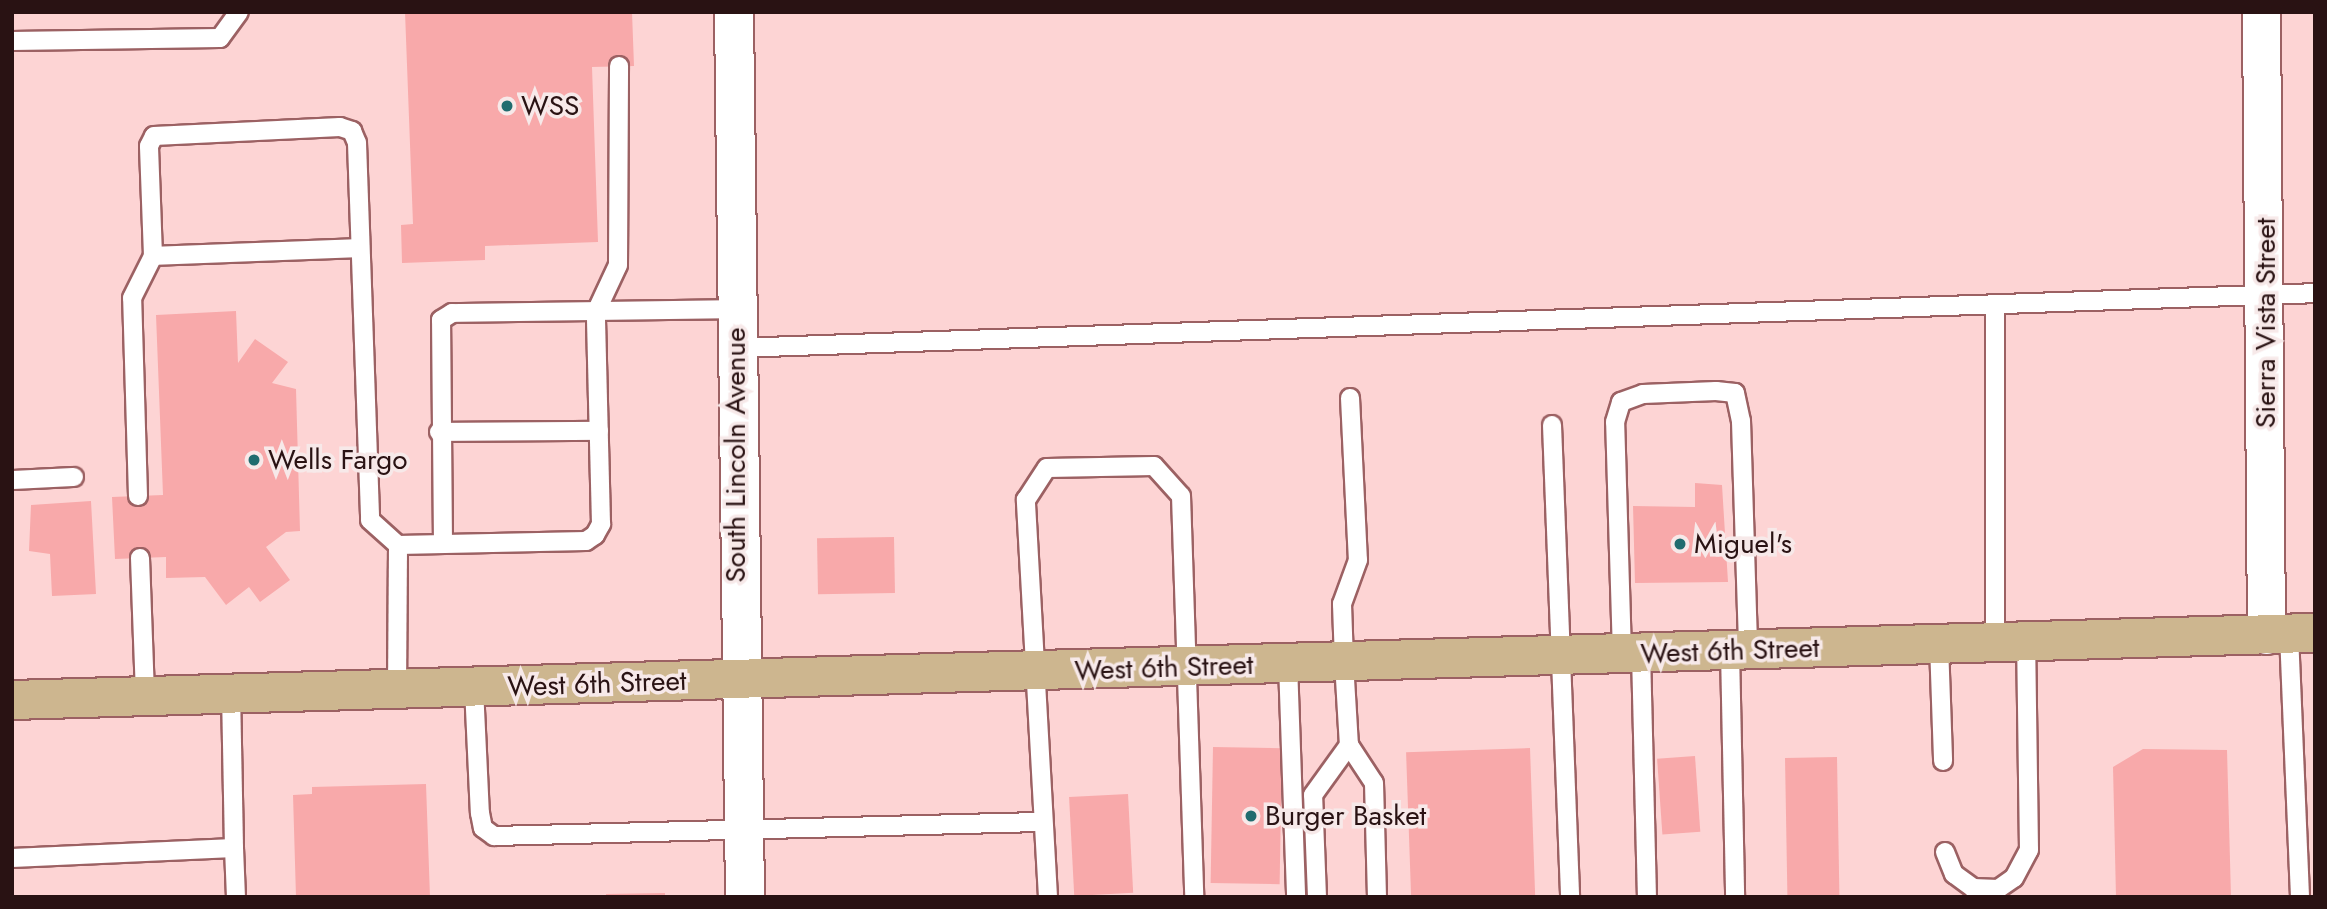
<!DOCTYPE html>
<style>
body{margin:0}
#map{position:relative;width:2327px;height:909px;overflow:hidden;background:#fdd4d4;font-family:Jost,sans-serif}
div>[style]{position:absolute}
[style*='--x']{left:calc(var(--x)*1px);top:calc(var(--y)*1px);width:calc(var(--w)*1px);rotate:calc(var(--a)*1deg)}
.building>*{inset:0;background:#f8a9aa;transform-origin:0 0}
.roads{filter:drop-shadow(2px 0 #9c6163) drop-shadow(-2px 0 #9c6163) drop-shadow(0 2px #9c6163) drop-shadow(0 -2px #9c6163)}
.service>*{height:18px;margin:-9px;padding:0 9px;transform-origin:9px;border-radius:9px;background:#fff}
.minor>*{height:37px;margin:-18.5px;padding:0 18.5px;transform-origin:18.5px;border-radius:18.5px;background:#fff}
.secondary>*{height:38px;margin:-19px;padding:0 19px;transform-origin:19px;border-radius:19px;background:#fff}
.primary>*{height:38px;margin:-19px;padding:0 19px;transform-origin:19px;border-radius:19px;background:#cdb68f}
.dots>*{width:19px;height:19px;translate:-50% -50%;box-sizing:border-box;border:4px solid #f7e9e9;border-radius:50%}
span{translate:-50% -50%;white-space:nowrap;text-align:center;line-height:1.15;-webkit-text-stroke:7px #f7e9e9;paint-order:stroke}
.poi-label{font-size:28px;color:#291213}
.left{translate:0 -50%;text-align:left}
.street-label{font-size:28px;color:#291213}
.frame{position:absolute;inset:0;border:14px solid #291213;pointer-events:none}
</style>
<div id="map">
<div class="building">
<i style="clip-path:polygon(405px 12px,632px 12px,634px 66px,592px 67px,598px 242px,485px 246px,485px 260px,402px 263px,401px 225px,413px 224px)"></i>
<i style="clip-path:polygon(236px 311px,238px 363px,255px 339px,288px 362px,272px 383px,296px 389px,300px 531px,286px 532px,266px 547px,290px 580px,260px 602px,249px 587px,226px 605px,205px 577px,166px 578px,166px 557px,115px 559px,112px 497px,163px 495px,156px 315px)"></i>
<i style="clip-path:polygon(1695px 483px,1722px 485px,1728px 582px,1635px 583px,1633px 506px,1695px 507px)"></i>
<i style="clip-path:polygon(91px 501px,96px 594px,52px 596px,50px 554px,29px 551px,31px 505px)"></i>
<i style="left:894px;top:537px;width:56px;height:77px;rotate:89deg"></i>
<i style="left:1213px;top:747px;width:69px;height:136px;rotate:1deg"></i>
<i style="left:1530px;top:748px;width:149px;height:124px;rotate:88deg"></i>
<i style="clip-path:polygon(2143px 749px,2227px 750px,2231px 897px,2116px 897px,2113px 767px)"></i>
<i style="left:1695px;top:756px;width:76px;height:38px;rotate:86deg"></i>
<i style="left:1837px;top:757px;width:140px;height:52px;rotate:89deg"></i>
<i style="clip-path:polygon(426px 784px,430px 897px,296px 897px,293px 795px,312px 794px,312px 787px)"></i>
<i style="left:1128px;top:794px;width:99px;height:59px;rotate:87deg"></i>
<i style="clip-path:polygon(665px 893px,665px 897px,606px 897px,606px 894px)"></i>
</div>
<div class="roads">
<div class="service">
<i style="--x:12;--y:41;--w:208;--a:-0.8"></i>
<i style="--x:220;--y:38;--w:32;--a:-54"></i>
<i style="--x:153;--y:256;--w:206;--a:-2.2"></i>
<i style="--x:736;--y:348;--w:1580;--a:-1.99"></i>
<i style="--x:1350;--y:398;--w:162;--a:87.2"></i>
<i style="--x:1358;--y:560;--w:47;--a:110"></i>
<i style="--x:1342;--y:604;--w:58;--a:88"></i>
<i style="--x:1344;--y:662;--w:83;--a:86.6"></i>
<i style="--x:1349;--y:745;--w:45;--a:56.7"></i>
<i style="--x:1374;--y:783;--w:114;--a:88.5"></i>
<i style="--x:1552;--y:425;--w:472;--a:87.8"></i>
<i style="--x:439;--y:432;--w:160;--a:-0.4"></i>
<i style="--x:12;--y:480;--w:62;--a:-2.8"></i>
<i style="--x:138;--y:496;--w:198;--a:-91.7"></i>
<i style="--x:132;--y:298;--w:47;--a:-63.4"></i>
<i style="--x:153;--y:256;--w:110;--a:-92.1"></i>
<i style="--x:149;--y:146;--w:11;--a:-63"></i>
<i style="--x:154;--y:136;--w:186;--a:-2.8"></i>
<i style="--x:340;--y:127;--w:13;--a:18"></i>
<i style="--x:352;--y:131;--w:13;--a:67"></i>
<i style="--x:357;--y:143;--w:377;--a:88"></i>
<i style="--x:370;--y:520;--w:38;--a:42"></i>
<i style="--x:398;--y:545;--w:188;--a:-1.2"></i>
<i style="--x:586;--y:541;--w:11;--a:-34"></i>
<i style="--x:595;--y:535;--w:13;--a:-61"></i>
<i style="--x:601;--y:524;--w:212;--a:-91.4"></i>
<i style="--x:596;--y:312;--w:52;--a:-64.9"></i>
<i style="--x:618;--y:265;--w:199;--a:-89.7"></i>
<i style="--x:443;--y:544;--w:224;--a:-90.5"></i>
<i style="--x:441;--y:320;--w:13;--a:-32"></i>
<i style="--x:452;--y:313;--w:283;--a:-0.8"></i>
<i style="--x:140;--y:558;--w:137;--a:87.9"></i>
<i style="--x:2289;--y:634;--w:263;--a:87.6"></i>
<i style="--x:1995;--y:643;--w:339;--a:-90"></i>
<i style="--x:1939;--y:644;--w:117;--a:88"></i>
<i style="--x:1730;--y:651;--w:246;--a:88.8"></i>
<i style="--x:1641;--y:653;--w:244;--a:88.6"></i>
<i style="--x:1622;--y:654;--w:232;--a:-91.7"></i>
<i style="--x:1615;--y:422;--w:21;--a:-73"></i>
<i style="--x:1621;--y:402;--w:23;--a:-20"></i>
<i style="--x:1643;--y:394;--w:73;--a:-2.4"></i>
<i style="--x:1716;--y:391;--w:19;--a:6"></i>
<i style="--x:1735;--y:393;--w:29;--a:78"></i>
<i style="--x:1741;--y:421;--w:229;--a:88.2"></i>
<i style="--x:1288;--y:664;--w:233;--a:88"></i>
<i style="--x:474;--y:688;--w:125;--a:87.3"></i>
<i style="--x:480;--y:813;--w:15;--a:79"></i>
<i style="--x:483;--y:828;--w:14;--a:36"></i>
<i style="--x:494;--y:836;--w:545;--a:-1.47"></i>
<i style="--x:397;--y:690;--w:145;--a:-89.6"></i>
<i style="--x:234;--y:848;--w:49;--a:87.7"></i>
<i style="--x:1945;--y:852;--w:24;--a:68"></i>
<i style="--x:1954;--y:874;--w:24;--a:36"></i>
<i style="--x:1973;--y:888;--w:25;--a:2"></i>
<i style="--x:1998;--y:889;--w:19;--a:-35"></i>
<i style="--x:2014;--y:878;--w:32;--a:-62"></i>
<i style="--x:2029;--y:850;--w:208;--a:-90.8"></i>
<i style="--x:12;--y:858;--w:222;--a:-2.6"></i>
<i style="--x:234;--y:848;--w:153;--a:-91.1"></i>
<i style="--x:1048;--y:897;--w:398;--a:-93.2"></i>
<i style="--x:1026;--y:500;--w:38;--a:-57"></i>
<i style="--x:1047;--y:468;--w:107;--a:-1.1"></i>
<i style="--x:1154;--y:466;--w:40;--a:48"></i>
<i style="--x:1181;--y:496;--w:401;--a:88.1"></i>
<i style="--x:1317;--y:897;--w:102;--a:-92.2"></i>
<i style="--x:1313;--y:795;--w:62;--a:-54.2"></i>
</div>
<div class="minor">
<i style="--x:2261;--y:12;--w:623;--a:89.54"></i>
</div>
<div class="secondary">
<i style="--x:734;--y:12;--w:885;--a:89.29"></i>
</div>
<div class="primary">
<i style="--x:12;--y:700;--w:2304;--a:-1.67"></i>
</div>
</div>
<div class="dots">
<i style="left:507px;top:106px;background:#206c6f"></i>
<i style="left:254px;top:460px;background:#206c6f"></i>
<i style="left:1680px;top:544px;background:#206c6f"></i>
<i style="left:1251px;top:816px;background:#206c6f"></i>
</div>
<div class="poi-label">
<span class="left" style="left:521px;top:106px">WSS</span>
<span class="left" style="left:268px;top:460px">Wells Fargo</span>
<span class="left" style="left:1694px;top:544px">Miguel's</span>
<span class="left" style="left:1265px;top:816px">Burger Basket</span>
</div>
<div class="street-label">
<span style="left:2266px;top:323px;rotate:-90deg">Sierra Vista Street</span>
<span style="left:736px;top:455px;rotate:-90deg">South Lincoln Avenue</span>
<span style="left:1730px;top:651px;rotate:-2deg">West 6th Street</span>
<span style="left:1164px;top:668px;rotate:-2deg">West 6th Street</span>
<span style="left:597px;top:684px;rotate:-2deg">West 6th Street</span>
</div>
<div class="frame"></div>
</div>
